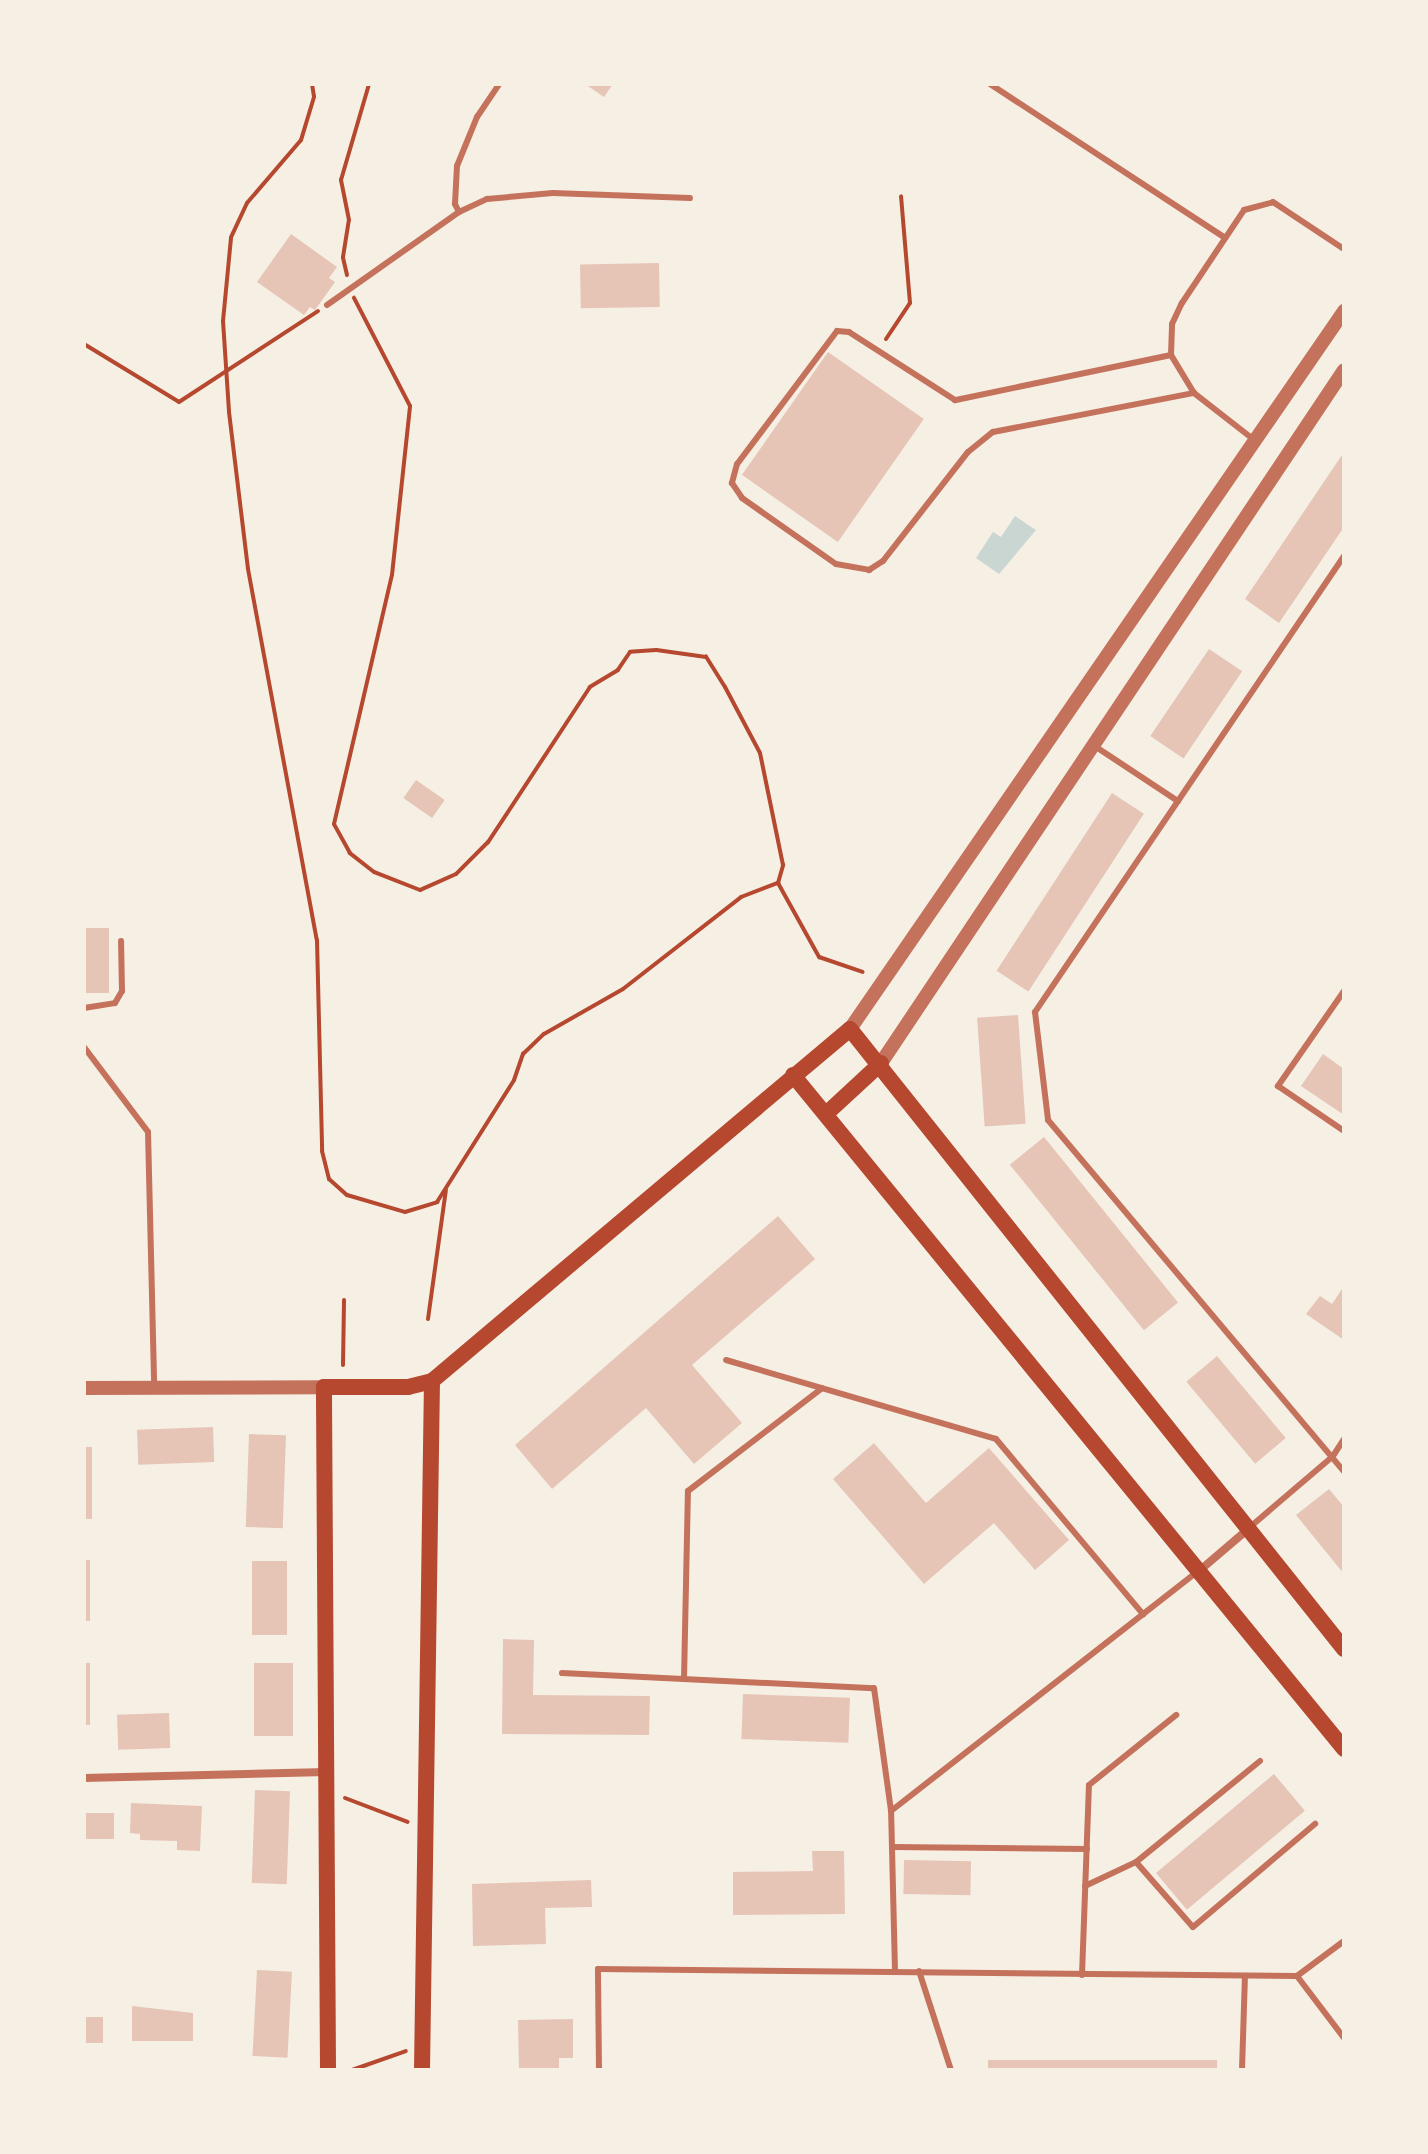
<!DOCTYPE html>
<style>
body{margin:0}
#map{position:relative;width:1428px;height:2154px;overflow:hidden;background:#f6efe4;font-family:"DejaVu Sans",sans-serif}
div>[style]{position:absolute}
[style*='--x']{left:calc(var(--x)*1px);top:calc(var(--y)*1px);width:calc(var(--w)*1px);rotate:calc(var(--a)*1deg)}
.water>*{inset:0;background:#c9d6d2}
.building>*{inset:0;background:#e6c5b7;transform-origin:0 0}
.path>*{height:4px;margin:-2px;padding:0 2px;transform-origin:2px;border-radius:2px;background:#b5482f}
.service>*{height:6px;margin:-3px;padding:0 3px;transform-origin:3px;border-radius:3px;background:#c5725c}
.minor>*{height:8px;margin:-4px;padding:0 4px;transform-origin:4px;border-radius:4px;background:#c5725c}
.tertiary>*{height:14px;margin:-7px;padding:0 7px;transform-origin:7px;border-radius:7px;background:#c5725c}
.secondary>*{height:16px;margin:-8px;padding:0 8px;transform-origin:8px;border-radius:8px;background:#b5482f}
span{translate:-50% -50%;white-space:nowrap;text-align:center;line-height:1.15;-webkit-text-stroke:7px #f6efe4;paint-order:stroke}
.frame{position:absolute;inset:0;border:86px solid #f6efe4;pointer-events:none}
</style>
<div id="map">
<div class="water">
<i style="clip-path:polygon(1015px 516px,1036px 530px,999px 574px,976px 558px,993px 532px,1001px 537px)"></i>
</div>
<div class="building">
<i style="clip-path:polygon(585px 84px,613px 84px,604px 97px)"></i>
<i style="clip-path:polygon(291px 234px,337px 267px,329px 278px,335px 282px,315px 310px,310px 307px,304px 315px,257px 282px)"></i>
<i style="left:659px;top:263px;width:44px;height:79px;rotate:89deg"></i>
<i style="left:828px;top:352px;width:117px;height:150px;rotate:35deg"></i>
<i style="clip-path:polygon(1344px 452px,1344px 527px,1279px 623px,1245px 599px)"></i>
<i style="left:1209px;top:649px;width:40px;height:105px;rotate:34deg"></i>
<i style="left:416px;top:780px;width:35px;height:22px;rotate:35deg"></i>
<i style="left:1112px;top:793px;width:38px;height:212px;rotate:33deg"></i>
<i style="left:84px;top:928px;width:25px;height:65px"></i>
<i style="left:1018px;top:1015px;width:109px;height:41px;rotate:86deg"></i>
<i style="clip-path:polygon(1323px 1054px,1344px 1069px,1344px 1115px,1301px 1086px)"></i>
<i style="left:1044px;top:1137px;width:213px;height:44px;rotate:51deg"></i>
<i style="clip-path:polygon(778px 1216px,815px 1259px,692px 1365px,742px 1423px,694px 1464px,646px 1408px,552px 1489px,515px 1445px)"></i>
<i style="clip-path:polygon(1344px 1286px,1344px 1340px,1306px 1314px,1320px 1296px,1332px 1304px)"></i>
<i style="left:1217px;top:1356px;width:107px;height:40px;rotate:50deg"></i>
<i style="left:213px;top:1427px;width:35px;height:76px;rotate:88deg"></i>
<i style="left:249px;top:1434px;width:37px;height:93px;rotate:2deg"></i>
<i style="clip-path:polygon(874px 1443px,926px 1503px,989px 1448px,1069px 1540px,1035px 1570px,994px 1523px,924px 1584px,833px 1479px)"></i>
<i style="left:84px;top:1447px;width:8px;height:72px"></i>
<i style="clip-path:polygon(1329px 1489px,1344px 1507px,1344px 1574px,1296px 1515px)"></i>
<i style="left:84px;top:1560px;width:6px;height:61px"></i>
<i style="left:252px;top:1561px;width:35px;height:74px"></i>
<i style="clip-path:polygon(503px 1639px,534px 1640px,533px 1695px,650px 1696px,649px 1735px,502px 1734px)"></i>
<i style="left:84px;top:1663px;width:6px;height:62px"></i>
<i style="left:254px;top:1663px;width:39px;height:73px"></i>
<i style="left:743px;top:1694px;width:107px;height:45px;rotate:2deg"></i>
<i style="left:169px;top:1713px;width:35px;height:52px;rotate:88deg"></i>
<i style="left:1274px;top:1774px;width:48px;height:154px;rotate:50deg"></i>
<i style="left:255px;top:1790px;width:35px;height:93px;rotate:2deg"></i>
<i style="clip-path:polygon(131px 1803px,202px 1806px,200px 1851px,177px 1850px,177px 1841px,140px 1840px,140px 1834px,130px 1833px)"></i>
<i style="left:84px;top:1813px;width:30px;height:26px"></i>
<i style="clip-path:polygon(812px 1851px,844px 1851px,845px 1914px,733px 1915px,733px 1872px,813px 1871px)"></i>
<i style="left:904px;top:1860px;width:67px;height:34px;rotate:1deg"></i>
<i style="clip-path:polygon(591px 1880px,592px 1907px,545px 1908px,546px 1944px,473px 1946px,472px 1884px)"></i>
<i style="left:257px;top:1970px;width:35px;height:86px;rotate:3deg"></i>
<i style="clip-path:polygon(132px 2006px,193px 2013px,193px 2041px,132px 2041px)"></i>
<i style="left:84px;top:2017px;width:19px;height:26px"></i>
<i style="clip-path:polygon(573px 2019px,573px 2058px,559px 2058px,559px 2070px,519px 2070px,518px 2020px)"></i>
<i style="left:988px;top:2060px;width:229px;height:10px"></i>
</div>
<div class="path">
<i style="--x:312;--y:84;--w:13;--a:81"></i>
<i style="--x:314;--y:97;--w:45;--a:106.8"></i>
<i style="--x:301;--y:140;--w:83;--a:130.6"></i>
<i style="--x:247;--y:203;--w:38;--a:115"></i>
<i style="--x:231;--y:238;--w:83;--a:95.5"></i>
<i style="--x:223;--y:321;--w:91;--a:86.2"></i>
<i style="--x:229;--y:412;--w:158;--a:83.1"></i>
<i style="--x:248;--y:569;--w:377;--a:79.5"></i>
<i style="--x:317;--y:940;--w:211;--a:88.6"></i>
<i style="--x:322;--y:1151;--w:29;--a:76"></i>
<i style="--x:329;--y:1179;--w:24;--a:42"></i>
<i style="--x:347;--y:1195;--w:60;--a:16.3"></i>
<i style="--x:405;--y:1212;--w:34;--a:-17"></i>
<i style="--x:437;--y:1202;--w:144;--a:-57.7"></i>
<i style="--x:514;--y:1080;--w:28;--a:-71"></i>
<i style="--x:523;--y:1054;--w:29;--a:-44"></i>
<i style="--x:544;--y:1034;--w:91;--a:-29.7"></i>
<i style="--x:623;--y:989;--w:150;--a:-37.9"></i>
<i style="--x:741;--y:897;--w:40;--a:-21"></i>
<i style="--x:778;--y:883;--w:19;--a:-74"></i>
<i style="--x:783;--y:865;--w:114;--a:-101.6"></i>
<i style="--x:760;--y:753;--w:75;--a:-117.9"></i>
<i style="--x:725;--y:687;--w:36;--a:-122"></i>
<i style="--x:706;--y:657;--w:50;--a:-172"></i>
<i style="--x:656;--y:650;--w:26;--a:176"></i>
<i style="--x:630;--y:652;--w:22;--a:124"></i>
<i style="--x:618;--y:670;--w:33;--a:149"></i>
<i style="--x:590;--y:687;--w:186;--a:123.3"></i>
<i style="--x:488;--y:842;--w:45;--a:135"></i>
<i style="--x:456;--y:874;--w:39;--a:156"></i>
<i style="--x:420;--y:890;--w:49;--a:-158.6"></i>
<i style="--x:374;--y:872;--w:31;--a:-142"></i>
<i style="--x:350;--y:853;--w:33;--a:-119"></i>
<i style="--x:334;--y:824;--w:256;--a:-76.9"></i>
<i style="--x:392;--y:575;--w:170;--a:-83.9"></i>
<i style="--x:410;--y:406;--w:122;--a:-117.4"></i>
<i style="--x:347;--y:275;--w:18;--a:-103"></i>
<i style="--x:343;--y:257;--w:37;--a:-81"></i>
<i style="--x:349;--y:220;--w:41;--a:-101.3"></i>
<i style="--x:341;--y:180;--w:100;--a:-73.7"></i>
<i style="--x:886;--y:339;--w:43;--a:-56.3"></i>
<i style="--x:910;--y:303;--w:107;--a:-94.8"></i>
<i style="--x:84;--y:344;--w:111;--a:31.4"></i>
<i style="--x:179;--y:402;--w:166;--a:-33.2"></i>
<i style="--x:778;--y:883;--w:85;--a:61"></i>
<i style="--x:819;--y:957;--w:46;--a:18.8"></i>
<i style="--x:428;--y:1319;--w:130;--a:-82.1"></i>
<i style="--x:343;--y:1365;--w:65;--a:-89.1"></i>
<i style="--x:345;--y:1798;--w:67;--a:20.9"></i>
<i style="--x:352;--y:2070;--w:57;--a:-19.4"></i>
</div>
<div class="service">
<i style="--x:990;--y:84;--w:281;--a:33.2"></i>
<i style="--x:459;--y:212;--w:31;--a:-25"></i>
<i style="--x:487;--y:199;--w:66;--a:-5.2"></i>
<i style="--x:553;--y:193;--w:137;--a:2.1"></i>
<i style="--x:327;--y:305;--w:161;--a:-35.2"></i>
<i style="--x:459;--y:212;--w:9;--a:-117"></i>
<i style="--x:455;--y:204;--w:38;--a:-87"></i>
<i style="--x:457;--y:166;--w:53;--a:-67.8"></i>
<i style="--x:477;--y:117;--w:40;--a:-56"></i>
<i style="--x:1171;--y:355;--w:221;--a:168.2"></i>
<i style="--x:955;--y:400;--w:126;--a:-147.3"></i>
<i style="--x:849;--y:332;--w:12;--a:-175"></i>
<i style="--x:837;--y:331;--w:166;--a:126.9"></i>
<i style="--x:737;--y:464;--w:20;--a:105"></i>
<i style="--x:732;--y:483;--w:18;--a:56"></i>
<i style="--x:742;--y:498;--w:115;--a:35.1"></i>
<i style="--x:836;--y:564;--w:34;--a:10"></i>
<i style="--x:869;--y:570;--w:17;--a:-33"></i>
<i style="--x:883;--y:561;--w:138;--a:-52.1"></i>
<i style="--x:968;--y:452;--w:32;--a:-39"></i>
<i style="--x:993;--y:432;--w:205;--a:-11"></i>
<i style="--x:1253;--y:439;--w:75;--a:-142.1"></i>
<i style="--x:1194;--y:393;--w:44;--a:-121.2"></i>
<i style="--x:1171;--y:355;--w:31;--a:-88"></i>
<i style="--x:1172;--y:324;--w:23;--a:-65"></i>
<i style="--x:1182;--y:303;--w:112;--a:-56.3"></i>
<i style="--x:1244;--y:210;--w:30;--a:-15"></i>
<i style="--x:1273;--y:202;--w:85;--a:33.5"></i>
<i style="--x:1344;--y:556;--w:551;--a:124.12"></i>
<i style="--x:1035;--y:1012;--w:109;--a:83.1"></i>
<i style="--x:1048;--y:1120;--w:459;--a:49.9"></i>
<i style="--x:1093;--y:745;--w:102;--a:33.4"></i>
<i style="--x:1344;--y:991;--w:116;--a:124.8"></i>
<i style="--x:1278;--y:1086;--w:80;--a:34.3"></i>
<i style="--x:84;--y:1008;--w:31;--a:-9"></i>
<i style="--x:115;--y:1003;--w:14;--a:-60"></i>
<i style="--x:122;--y:991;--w:50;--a:-91.1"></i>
<i style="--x:84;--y:1047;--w:106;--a:53"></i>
<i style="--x:148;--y:1132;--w:254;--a:88.6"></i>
<i style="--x:726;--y:1360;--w:281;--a:16.3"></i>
<i style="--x:996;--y:1439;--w:229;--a:50"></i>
<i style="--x:1250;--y:1527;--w:109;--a:-40.5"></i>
<i style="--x:1333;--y:1456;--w:20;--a:-57"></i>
<i style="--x:562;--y:1673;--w:312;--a:2.8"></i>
<i style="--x:874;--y:1688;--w:124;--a:82.1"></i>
<i style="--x:684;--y:1679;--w:188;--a:-88.8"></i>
<i style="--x:688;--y:1491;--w:169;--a:-37.5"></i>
<i style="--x:1260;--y:1761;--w:160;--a:140.8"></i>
<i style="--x:1136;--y:1862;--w:86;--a:48.8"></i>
<i style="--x:1193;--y:1927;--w:160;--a:-40.2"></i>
<i style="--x:892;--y:1847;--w:195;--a:0.6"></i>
<i style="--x:1085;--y:1886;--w:56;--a:-25.2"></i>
<i style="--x:895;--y:1971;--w:160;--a:-91.4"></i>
<i style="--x:891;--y:1811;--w:388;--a:-38"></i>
<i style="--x:919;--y:1971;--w:104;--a:72.1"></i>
<i style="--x:1082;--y:1975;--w:190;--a:-87.9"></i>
<i style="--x:1089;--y:1785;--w:112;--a:-38.8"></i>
<i style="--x:1297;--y:1976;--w:78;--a:52.8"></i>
<i style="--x:599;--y:2070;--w:101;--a:-90.6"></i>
<i style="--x:598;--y:1969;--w:699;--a:0.57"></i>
<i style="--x:1297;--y:1976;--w:59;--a:-36.7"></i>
<i style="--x:1242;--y:2070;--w:94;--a:-88.2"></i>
</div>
<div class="minor">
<i style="--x:1199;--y:1571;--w:63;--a:-40.5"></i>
<i style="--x:84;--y:1778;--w:243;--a:-1.4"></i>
</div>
<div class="tertiary">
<i style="--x:850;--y:1029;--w:872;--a:-55.47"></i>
<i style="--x:881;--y:1063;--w:833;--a:-56.25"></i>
<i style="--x:84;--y:1388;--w:240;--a:-0.2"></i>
</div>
<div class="secondary">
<i style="--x:793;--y:1075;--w:871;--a:50.73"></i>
<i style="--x:826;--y:1114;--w:75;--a:-42.8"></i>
<i style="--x:328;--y:2070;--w:683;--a:-90.34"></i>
<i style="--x:324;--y:1387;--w:84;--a:0"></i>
<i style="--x:408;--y:1387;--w:25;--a:-14"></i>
<i style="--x:432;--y:1381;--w:546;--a:-40.1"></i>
<i style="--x:850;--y:1029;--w:793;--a:51.45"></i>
<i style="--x:422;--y:2070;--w:689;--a:-89.17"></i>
</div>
<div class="frame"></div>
</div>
